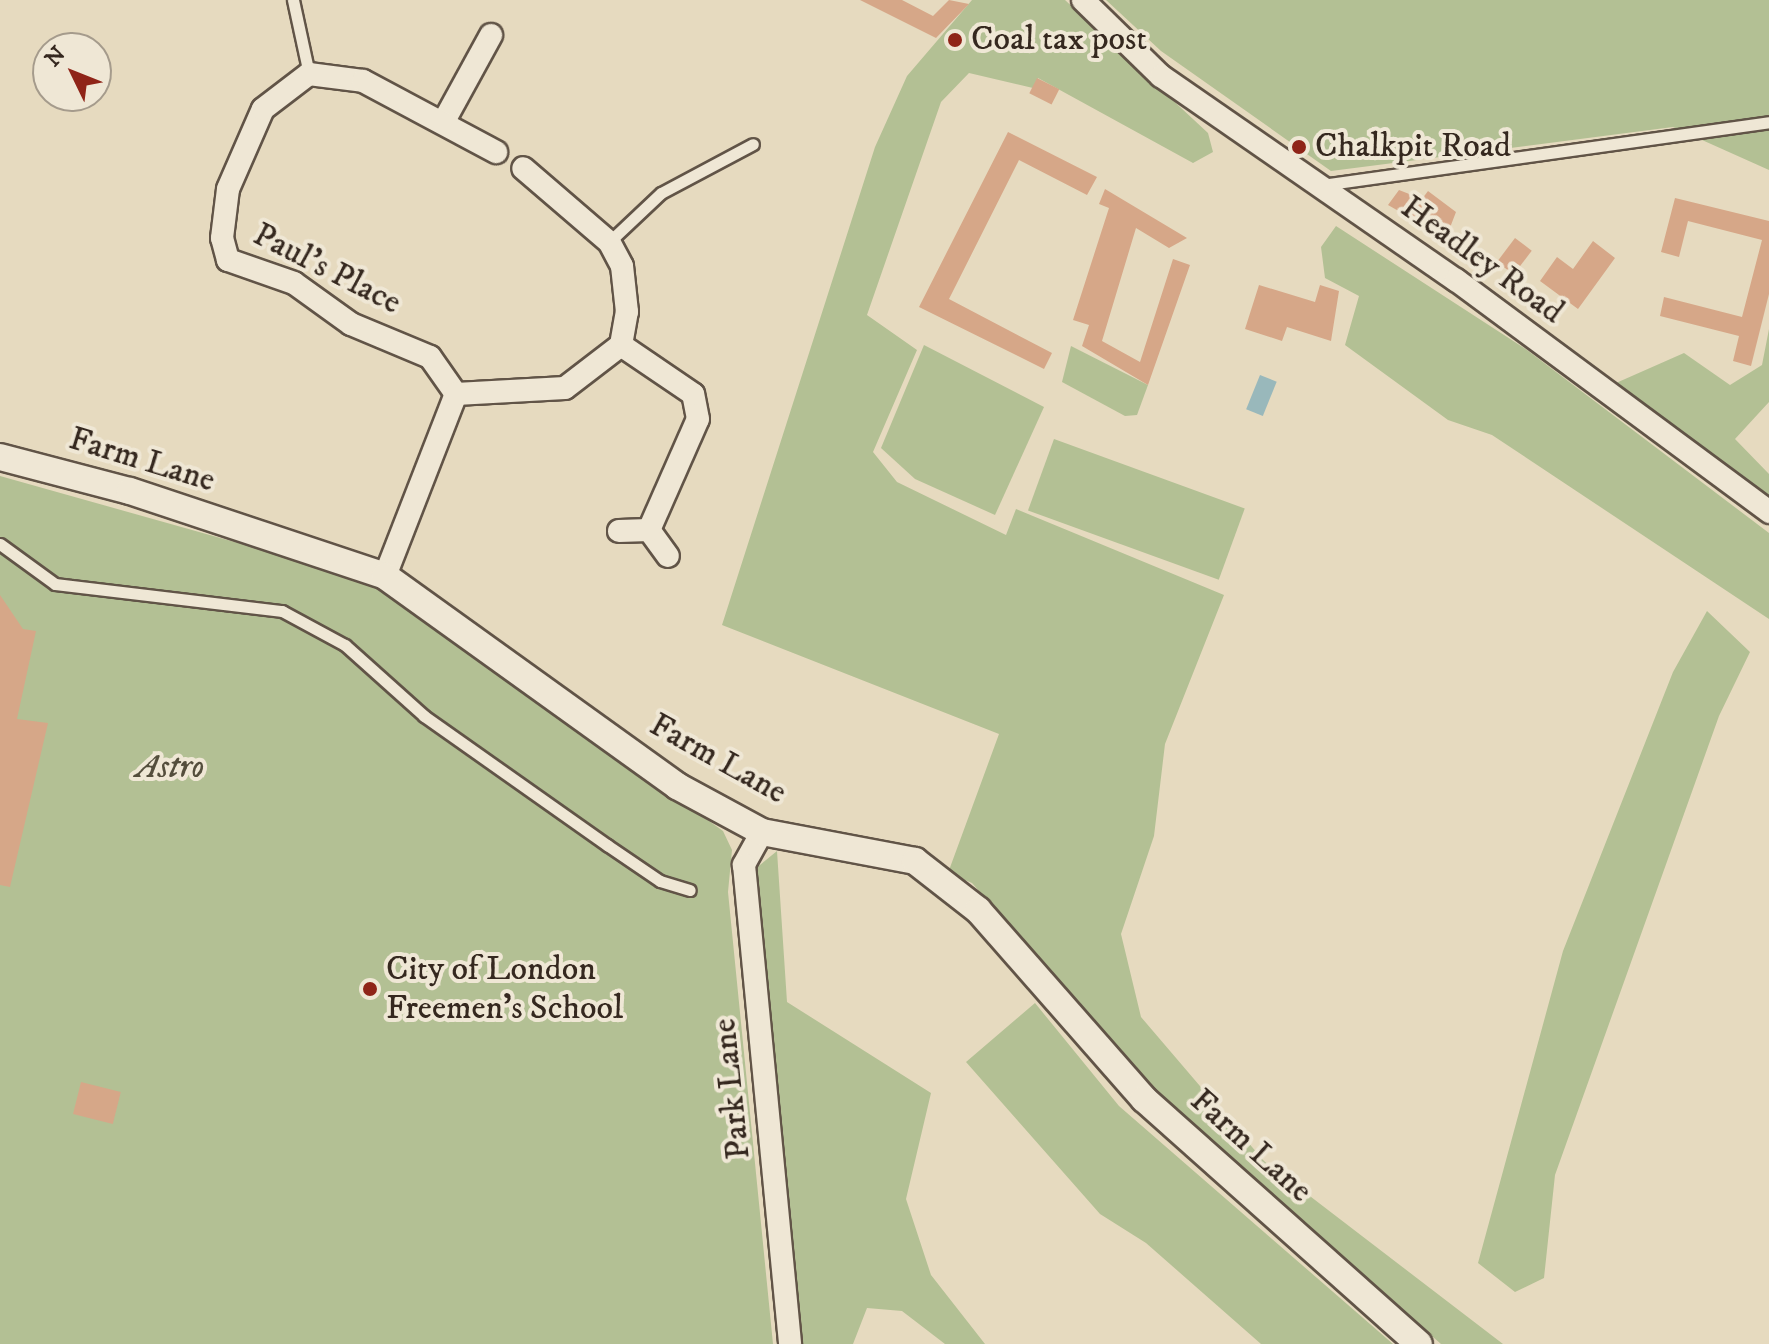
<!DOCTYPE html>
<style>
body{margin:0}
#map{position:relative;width:1769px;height:1344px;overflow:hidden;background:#e6dabf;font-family:"IM FELL DW Pica",serif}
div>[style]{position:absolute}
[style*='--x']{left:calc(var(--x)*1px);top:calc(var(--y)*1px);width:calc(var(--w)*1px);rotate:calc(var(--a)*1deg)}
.green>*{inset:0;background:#b3c094;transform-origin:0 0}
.water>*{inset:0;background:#99b8bb;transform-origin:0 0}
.building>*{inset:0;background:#d6a788;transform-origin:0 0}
.roads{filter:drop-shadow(2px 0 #615447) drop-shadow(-2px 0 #615447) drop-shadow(0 2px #615447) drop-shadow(0 -2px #615447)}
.service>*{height:11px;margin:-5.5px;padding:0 5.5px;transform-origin:5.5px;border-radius:5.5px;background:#efe7d5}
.minor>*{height:22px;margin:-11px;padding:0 11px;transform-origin:11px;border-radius:11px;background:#efe7d5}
.tertiary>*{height:26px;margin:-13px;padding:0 13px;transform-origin:13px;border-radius:13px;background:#efe7d5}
.dots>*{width:22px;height:22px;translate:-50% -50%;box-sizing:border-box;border:4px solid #efe7d5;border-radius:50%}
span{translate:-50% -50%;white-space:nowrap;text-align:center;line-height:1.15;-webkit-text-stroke:8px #efe7d5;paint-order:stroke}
.poi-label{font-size:34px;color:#35281f}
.left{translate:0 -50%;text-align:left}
.street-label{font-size:34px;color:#35281f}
.park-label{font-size:34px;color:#544e3c;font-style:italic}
.north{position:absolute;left:32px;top:32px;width:80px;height:80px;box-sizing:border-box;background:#efe7d5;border:2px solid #a59b8c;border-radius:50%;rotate:313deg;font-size:22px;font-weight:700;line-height:32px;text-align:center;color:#35281f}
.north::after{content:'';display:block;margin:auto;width:28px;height:36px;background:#8f2418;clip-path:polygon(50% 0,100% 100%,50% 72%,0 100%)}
</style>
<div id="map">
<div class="green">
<i style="clip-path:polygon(972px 0,1065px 0,1208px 133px,1213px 152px,1193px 163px,1038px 78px,1033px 88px,969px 73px,941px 102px,867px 315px,917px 350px,873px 452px,897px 482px,1006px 535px,1016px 509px,1224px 595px,1165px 744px,1154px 836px,1121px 934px,1141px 1017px,1264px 1161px,1503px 1344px,1441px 1344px,1154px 1091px,972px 883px,948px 873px,999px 734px,722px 625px,875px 147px,907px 76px)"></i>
<i style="clip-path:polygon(1106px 0,1769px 0,1769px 170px,1673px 127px,1331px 171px,1161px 51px)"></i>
<i style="clip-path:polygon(1336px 226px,1527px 350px,1769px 533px,1769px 619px,1492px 435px,1448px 420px,1345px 345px,1359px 296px,1325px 278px,1321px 247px)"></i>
<i style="clip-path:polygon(1769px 329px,1769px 402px,1735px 439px,1769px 474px,1769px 502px,1616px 383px,1684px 353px,1730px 385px,1762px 365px)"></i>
<i style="clip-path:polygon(924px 345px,1044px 407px,995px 515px,915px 479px,881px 448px)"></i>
<i style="clip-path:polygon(1071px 346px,1148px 385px,1137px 415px,1125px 416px,1062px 382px)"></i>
<i style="left:1054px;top:439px;width:203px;height:76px;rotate:20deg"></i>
<i style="clip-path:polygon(0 476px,345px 573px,400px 599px,723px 831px,732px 850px,728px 892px,773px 1344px,0 1344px)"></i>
<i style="clip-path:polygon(1707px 611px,1750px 652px,1719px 716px,1555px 1175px,1544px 1278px,1515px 1292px,1478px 1263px,1563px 951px,1673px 672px)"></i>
<i style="clip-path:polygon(777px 851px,787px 1002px,931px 1093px,906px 1199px,931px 1275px,985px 1344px,945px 1344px,902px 1311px,867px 1308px,853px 1344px,803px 1344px,755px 869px)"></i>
<i style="clip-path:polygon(1035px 1003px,1119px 1106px,1393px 1344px,1261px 1344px,1146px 1243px,1100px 1214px,966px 1062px)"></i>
</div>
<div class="water">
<i style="left:1260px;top:375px;width:18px;height:37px;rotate:22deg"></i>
</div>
<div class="building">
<i style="clip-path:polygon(860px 0,902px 0,933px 16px,949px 0,969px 4px,936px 38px)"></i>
<i style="left:1037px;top:78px;width:25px;height:17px;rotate:27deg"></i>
<i style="clip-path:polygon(1008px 132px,1097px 177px,1087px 195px,1019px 160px,949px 299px,1052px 353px,1044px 369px,919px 307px)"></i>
<i style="clip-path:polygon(1105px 189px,1187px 238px,1169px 248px,1136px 228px,1102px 341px,1140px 362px,1173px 259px,1190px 265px,1148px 385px,1082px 346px,1089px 325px,1073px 320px,1109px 208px,1099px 204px)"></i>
<i style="clip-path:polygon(1399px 190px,1422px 199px,1428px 191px,1456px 212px,1446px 238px,1388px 205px)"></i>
<i style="clip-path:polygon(1675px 198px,1769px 221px,1769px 294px,1751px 366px,1733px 361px,1739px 336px,1660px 316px,1664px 297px,1742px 317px,1762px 240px,1688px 221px,1679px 257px,1661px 252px)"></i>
<i style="left:1515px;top:238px;width:21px;height:30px;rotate:37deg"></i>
<i style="clip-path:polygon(1593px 241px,1615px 258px,1578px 309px,1540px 281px,1557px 257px,1573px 269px)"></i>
<i style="clip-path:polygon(1259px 285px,1315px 302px,1320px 285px,1339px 291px,1331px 341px,1287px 327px,1282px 341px,1245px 329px)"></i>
<i style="clip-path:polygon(0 595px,23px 629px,36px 631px,17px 719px,48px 723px,10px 887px,0 885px)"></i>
<i style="left:81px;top:1082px;width:41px;height:33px;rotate:14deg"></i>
</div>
<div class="roads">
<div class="service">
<i style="--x:293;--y:0;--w:76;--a:77.8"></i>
<i style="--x:1322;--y:185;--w:451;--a:-8"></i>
<i style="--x:609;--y:242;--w:71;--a:-43.3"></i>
<i style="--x:661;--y:193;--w:104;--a:-28"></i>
<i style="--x:0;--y:544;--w:68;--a:36"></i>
<i style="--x:55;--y:584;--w:229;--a:6.8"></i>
<i style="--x:282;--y:611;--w:72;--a:28.4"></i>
<i style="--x:345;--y:645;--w:106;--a:41.9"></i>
<i style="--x:424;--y:716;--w:224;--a:35.2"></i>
<i style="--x:607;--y:845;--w:64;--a:34.2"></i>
<i style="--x:660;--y:881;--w:31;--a:17"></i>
</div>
<div class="minor">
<i style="--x:1083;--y:0;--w:109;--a:44.3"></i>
<i style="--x:1161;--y:76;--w:359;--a:34.7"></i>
<i style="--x:1456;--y:280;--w:390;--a:36.5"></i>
<i style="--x:444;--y:121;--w:98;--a:-61.3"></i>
<i style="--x:456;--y:394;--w:45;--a:-125.1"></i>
<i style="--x:430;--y:357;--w:86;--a:-157.3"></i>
<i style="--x:351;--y:324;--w:70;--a:-144.3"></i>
<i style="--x:294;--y:283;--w:70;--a:-160.8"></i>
<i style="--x:228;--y:260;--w:23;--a:-105"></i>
<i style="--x:222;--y:238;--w:49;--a:-83"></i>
<i style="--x:228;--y:189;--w:87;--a:-66.4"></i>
<i style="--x:263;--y:109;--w:58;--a:-37.3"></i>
<i style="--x:309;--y:74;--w:54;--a:7.4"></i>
<i style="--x:363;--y:81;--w:151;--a:28.1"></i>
<i style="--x:649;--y:530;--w:32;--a:54"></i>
<i style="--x:619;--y:531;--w:30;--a:-2"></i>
<i style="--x:649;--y:530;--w:121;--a:-66.2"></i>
<i style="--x:698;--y:419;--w:25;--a:-101"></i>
<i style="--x:693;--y:394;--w:87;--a:-145.8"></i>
<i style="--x:385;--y:576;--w:195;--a:-68.7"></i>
<i style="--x:456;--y:394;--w:109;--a:-3.2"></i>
<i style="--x:565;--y:388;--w:71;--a:-37.5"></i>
<i style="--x:621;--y:345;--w:34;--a:-80"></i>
<i style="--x:627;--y:312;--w:46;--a:-96.2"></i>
<i style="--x:622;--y:266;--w:27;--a:-118"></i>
<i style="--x:609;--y:242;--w:113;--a:-139.3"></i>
<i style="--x:762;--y:832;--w:38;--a:119"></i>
<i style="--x:744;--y:865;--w:481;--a:84.5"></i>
</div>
<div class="tertiary">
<i style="--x:0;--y:457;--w:134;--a:14.7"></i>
<i style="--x:130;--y:491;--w:269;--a:18.4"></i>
<i style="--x:385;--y:576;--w:360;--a:35.7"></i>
<i style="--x:677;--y:786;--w:97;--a:28.4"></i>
<i style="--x:762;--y:832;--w:156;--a:10.7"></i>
<i style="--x:915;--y:861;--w:80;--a:37.9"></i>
<i style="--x:978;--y:910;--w:252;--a:48.7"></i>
<i style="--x:1144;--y:1099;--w:368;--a:41.7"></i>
</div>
</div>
<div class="dots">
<i style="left:955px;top:40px;background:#8f2418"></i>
<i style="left:1299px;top:147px;background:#8f2418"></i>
<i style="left:370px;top:989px;background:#8f2418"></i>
</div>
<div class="poi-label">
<span class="left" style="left:971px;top:40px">Coal tax post</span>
<span class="left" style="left:1315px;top:147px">Chalkpit Road</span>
<span class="left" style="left:386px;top:989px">City of London<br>Freemen's School</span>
</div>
<div class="street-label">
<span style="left:1482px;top:260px;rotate:36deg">Headley Road</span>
<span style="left:327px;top:269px;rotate:27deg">Paul's Place</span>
<span style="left:142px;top:460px;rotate:17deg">Farm Lane</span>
<span style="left:718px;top:759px;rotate:29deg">Farm Lane</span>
<span style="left:732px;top:1089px;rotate:-96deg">Park Lane</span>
<span style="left:1251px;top:1146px;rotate:42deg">Farm Lane</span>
</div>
<div class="park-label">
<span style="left:170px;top:768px">Astro</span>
</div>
<div class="north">N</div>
</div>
